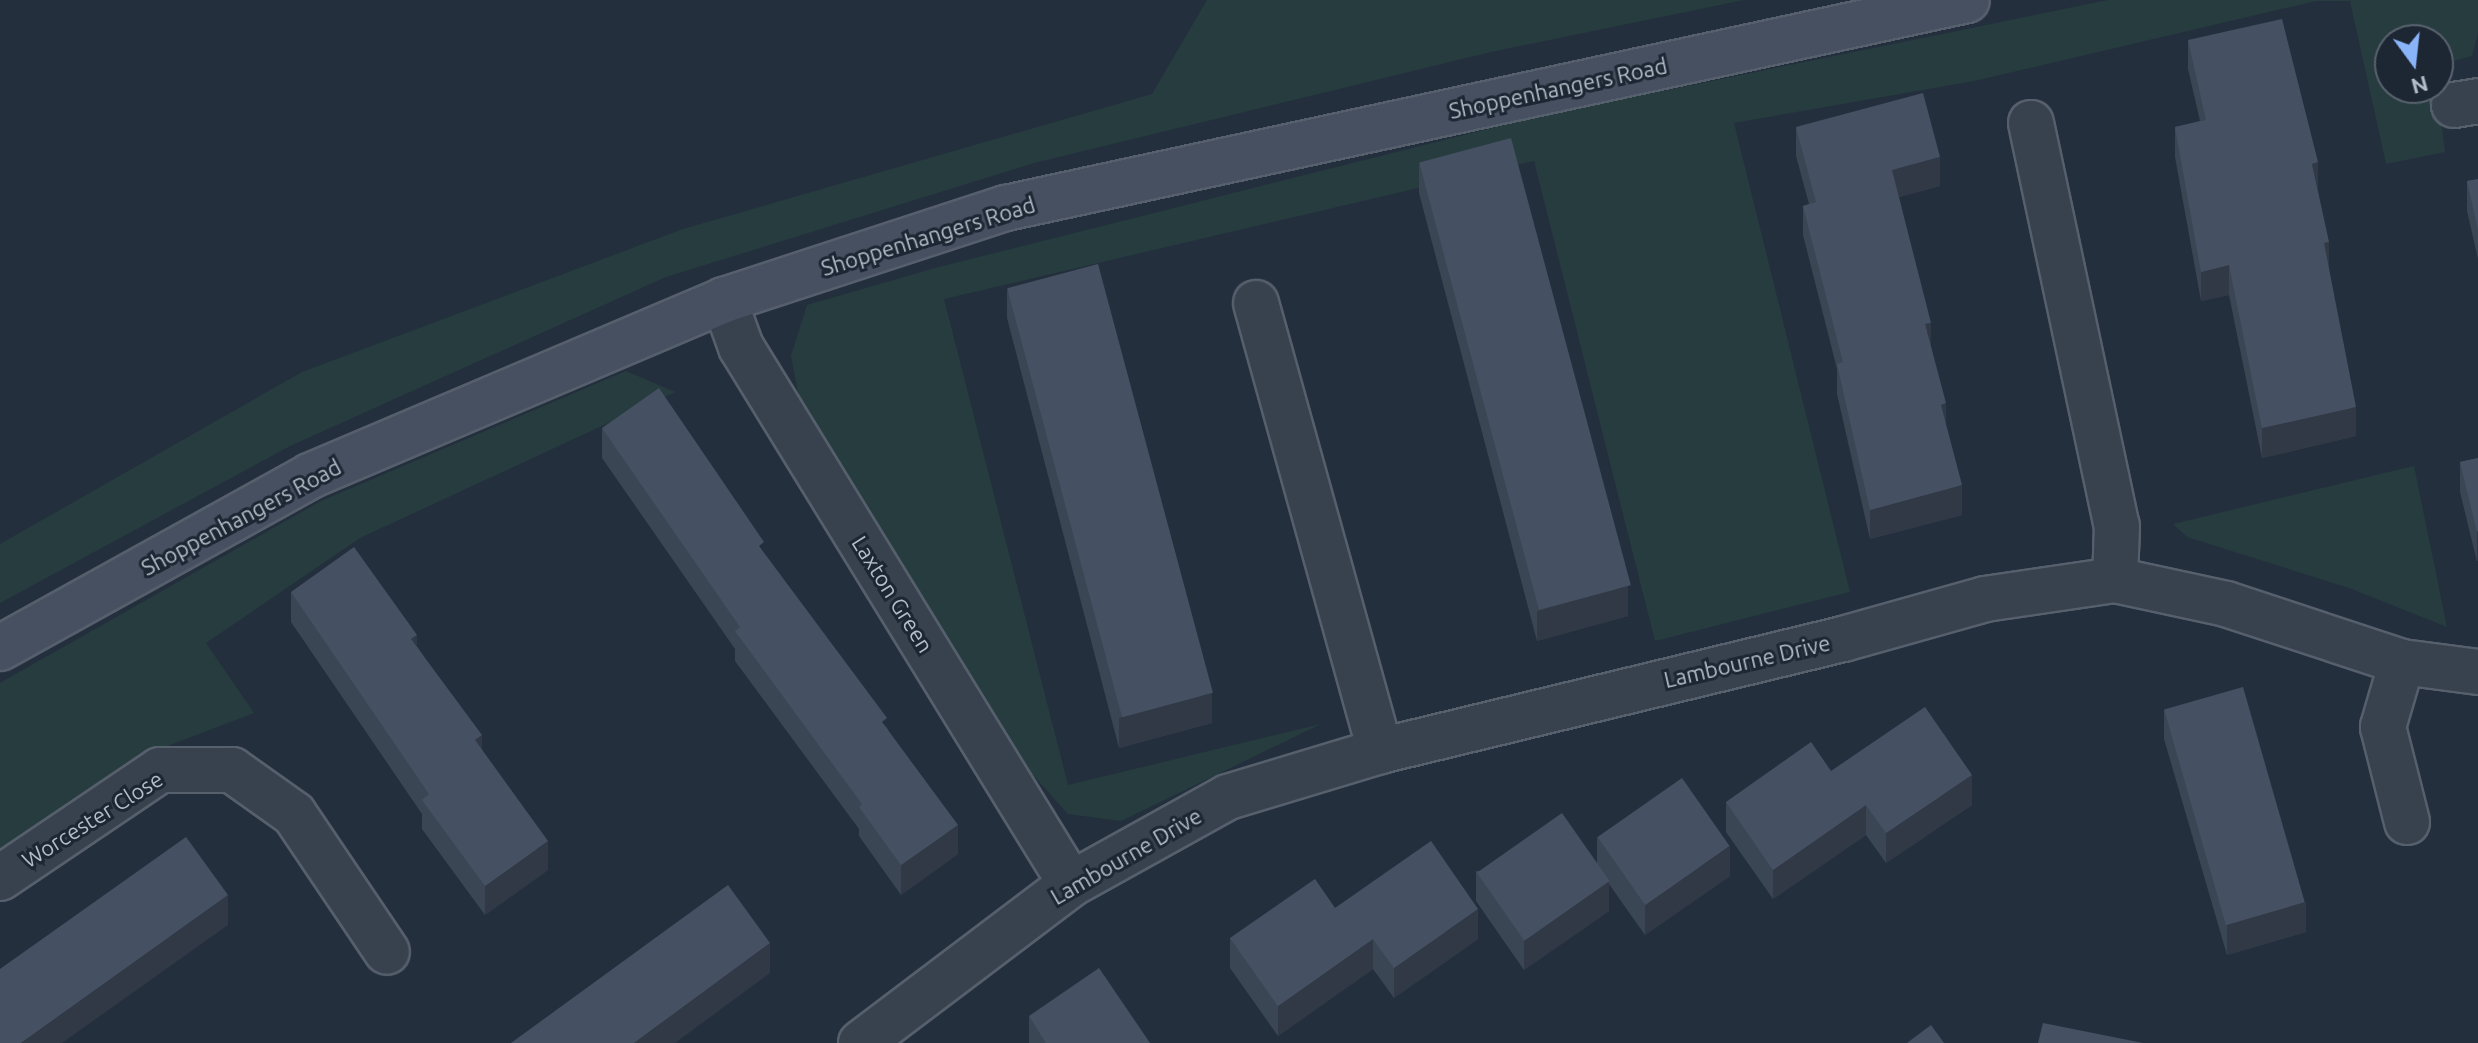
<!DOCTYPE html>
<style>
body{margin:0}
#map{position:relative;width:2478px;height:1043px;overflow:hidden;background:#242f3e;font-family:Ubuntu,sans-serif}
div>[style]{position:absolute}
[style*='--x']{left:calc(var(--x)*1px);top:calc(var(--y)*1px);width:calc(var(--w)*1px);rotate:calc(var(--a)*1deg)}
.green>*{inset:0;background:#263c3f}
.roads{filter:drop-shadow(2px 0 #565f6c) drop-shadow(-2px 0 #565f6c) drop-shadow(0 2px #565f6c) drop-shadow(0 -2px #565f6c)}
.street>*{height:44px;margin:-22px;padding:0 22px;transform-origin:22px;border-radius:22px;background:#38414e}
.secondary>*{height:44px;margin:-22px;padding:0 22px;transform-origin:22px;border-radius:22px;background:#465061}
.wall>*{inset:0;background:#3b4654}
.shaded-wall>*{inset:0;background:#303945;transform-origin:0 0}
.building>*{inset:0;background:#455162;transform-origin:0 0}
span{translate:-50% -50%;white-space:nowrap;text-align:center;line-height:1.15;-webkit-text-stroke:6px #1d2633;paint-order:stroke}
.street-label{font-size:22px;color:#b4bcc9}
.north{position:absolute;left:2374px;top:24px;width:80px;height:80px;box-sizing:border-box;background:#1d2633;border:2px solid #59626f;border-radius:50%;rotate:165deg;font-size:22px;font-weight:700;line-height:32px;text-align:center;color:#b4bcc9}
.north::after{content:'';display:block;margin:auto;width:28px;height:36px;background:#8ab4f8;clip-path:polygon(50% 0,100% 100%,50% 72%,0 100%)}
</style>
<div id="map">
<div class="green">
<i style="clip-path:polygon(1207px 0,1744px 0,1491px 52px,1034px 163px,666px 277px,290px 446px,0 603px,0 544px,302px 372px,683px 229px,1152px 94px)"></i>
<i style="clip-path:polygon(2108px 0,2478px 0,2478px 34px,2472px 56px,2438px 65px,2438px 40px,2390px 40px,2390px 88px,2437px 88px,2445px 152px,2386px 164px,2350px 1px,2316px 1px,1974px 81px,1734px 123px,1850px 592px,1655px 641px,1534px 161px,944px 299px,1068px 785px,1321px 724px,1121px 821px,1068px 814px,1025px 766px,803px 417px,791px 356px,807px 305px,935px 268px,1536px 117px)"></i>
<i style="clip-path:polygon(626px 371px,675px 392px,360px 538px,206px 643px,254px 713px,170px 745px,0 856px,0 683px,321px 501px)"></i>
<i style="clip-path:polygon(2414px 466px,2447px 627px,2349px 588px,2187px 537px,2173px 524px)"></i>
</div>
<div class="roads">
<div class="street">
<i style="--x:2454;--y:105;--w:24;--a:-9"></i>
<i style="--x:2031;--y:123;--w:412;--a:78"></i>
<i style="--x:2117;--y:526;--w:54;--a:92.1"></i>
<i style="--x:724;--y:300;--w:50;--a:70.1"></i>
<i style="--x:741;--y:347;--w:630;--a:58.43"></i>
<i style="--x:1256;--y:303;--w:465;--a:74.5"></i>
<i style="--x:2402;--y:662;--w:68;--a:106.3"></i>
<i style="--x:2383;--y:727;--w:98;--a:75.8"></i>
<i style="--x:0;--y:878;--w:193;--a:-34"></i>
<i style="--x:160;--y:770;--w:72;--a:0"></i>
<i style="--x:232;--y:770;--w:76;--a:35.4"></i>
<i style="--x:294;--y:814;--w:166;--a:56"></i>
<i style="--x:861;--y:1043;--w:263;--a:-37.1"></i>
<i style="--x:1071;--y:884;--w:179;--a:-29"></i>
<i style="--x:1228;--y:797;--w:159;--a:-16.8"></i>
<i style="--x:1380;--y:751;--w:476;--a:-13.6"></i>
<i style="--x:1843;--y:639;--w:148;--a:-15.7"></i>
<i style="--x:1985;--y:599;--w:131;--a:-8.3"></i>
<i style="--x:2115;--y:580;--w:114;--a:12.2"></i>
<i style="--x:2226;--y:604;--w:185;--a:18.2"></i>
<i style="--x:2402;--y:662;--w:77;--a:7.5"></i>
</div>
<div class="secondary">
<i style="--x:0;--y:648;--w:355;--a:-29"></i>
<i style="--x:310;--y:476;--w:450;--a:-23"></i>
<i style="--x:724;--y:300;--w:297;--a:-18.1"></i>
<i style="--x:1006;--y:208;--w:983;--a:-12.21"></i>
</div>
</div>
<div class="wall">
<i style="clip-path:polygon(2188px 40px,2318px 191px,2329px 270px,2356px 436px,2262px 458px,2229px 295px,2201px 301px,2175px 157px,2175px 127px,2200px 121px,2188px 69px)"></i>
<i style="clip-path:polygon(1796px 127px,1940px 186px,1899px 197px,1931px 346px,1962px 515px,1870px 539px,1837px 394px,1837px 369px,1803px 235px,1803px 206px,1809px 204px,1796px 156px)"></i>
<i style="clip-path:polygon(1419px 163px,1628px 616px,1537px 641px,1419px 193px)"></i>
<i style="clip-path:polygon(2478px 179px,2478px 259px,2467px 211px,2467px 181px)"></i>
<i style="clip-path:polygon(1007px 289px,1212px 723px,1119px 748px,1007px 318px)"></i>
<i style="clip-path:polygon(602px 428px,887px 728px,958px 854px,901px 895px,859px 836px,859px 829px,735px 661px,735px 649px,602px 458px)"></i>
<i style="clip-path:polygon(2478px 458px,2477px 562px,2460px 492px,2460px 462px)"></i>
<i style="clip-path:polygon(291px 592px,417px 646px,482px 750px,548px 870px,485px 915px,422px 829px,422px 814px,291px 622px)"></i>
<i style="clip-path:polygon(2164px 709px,2306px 932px,2227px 955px,2164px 739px)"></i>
<i style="clip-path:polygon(1831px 771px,1972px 805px,1886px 863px,1866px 835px,1773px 899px,1726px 832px,1726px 802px)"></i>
<i style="clip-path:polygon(1597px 837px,1730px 876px,1645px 935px,1609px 884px,1609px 911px,1524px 970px,1476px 901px,1476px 871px,1597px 864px)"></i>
<i style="clip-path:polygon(1335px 908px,1478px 939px,1394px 998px,1373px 969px,1278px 1036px,1230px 968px,1230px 938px)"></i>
<i style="clip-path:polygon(1029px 1016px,1150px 1043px,1029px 1043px)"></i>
</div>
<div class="shaded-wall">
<i style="clip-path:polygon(1940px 157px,1940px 186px,1892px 199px,1892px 170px)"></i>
<i style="clip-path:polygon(2318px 162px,2318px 192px,2312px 164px)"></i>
<i style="clip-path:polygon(2329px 242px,2329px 272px,2324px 243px)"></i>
<i style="clip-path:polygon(2229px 265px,2229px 295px,2201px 301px,2201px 272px)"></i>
<i style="clip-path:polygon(1931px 323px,1931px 352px,1925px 324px)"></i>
<i style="clip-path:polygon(1946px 403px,1946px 433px,1941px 405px)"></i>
<i style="clip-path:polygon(2356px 407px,2356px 436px,2262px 458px,2262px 428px)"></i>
<i style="clip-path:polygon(1962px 485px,1962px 515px,1870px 539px,1870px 510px)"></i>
<i style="left:2478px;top:531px;width:30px;height:1px;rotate:90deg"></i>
<i style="clip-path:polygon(1628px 586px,1628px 616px,1537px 641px,1537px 611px)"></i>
<i style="clip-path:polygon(417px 635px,417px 664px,411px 639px)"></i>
<i style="clip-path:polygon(1212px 693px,1212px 723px,1119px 748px,1119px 718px)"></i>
<i style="clip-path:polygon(482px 735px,482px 765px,475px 740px)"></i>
<i style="clip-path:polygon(1972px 775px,1972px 805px,1886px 863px,1886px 833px)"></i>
<i style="clip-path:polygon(1866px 805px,1866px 835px,1773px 899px,1773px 870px)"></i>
<i style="clip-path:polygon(958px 825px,958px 854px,901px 895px,901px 865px)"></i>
<i style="clip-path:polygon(548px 841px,548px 870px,485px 915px,485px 886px)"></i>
<i style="clip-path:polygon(1730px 846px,1730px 876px,1645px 935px,1645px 905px)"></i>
<i style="clip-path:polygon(1609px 881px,1609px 911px,1524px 970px,1524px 940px)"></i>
<i style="clip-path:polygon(228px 895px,228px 925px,62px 1043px,21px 1043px)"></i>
<i style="clip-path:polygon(2306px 902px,2306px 932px,2227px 955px,2227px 925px)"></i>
<i style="clip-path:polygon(1478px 909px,1478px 939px,1394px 998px,1394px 968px)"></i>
<i style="clip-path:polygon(1373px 939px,1373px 969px,1278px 1036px,1278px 1006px)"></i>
<i style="clip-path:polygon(770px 943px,770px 973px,675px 1043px,634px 1043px)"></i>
</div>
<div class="building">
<i style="clip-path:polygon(2282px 19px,2318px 162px,2312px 164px,2329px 242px,2324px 243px,2356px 407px,2262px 428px,2229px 265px,2201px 272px,2175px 127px,2206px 120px,2188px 40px)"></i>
<i style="clip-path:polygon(1923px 93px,1940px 157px,1892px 170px,1931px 323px,1925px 324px,1946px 403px,1941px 405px,1962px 485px,1870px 510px,1837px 364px,1843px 362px,1803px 206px,1816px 202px,1796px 127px)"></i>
<i style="left:1511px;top:138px;width:463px;height:95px;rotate:75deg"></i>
<i style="clip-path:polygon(2478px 179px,2478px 230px,2467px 181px)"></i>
<i style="left:1098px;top:264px;width:444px;height:94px;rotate:75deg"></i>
<i style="clip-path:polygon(659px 388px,764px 542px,759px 546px,887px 718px,882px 722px,958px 825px,901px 865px,859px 807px,862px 804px,735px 631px,740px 627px,602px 428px)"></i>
<i style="clip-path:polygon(2478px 458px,2478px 531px,2477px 532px,2460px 462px)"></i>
<i style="clip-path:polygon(354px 547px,417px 635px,411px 639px,482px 735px,475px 740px,548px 841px,485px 886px,422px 800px,429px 794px,291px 592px)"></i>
<i style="left:2243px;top:687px;width:224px;height:82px;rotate:74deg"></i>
<i style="clip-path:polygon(1925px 707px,1972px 775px,1886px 833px,1866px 805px,1773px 870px,1726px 802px,1811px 742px,1831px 771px)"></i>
<i style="left:1682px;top:778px;width:83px;height:103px;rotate:55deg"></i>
<i style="left:1562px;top:813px;width:83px;height:104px;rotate:55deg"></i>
<i style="clip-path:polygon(186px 837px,228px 895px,21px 1043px,0 1043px,0 969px)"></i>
<i style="clip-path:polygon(1431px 841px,1478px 909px,1394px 968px,1373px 939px,1278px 1006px,1230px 938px,1315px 879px,1335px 908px)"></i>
<i style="clip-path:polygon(728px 885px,770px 943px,634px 1043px,511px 1043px)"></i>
<i style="clip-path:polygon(1099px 968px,1150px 1043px,1046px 1043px,1029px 1016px)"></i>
<i style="clip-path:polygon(2043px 1023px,2143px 1043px,2038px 1043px)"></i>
<i style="clip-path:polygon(1931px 1025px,1944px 1043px,1907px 1043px)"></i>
</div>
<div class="street-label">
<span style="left:1558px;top:88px;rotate:-12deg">Shoppenhangers Road</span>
<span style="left:928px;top:236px;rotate:-17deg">Shoppenhangers Road</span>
<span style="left:241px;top:517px;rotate:-28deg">Shoppenhangers Road</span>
<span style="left:893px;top:594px;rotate:58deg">Laxton Green</span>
<span style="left:1747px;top:661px;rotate:-13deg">Lambourne Drive</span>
<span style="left:92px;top:819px;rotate:-32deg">Worcester Close</span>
<span style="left:1126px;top:856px;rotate:-30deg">Lambourne Drive</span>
</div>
<div class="north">N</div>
</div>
